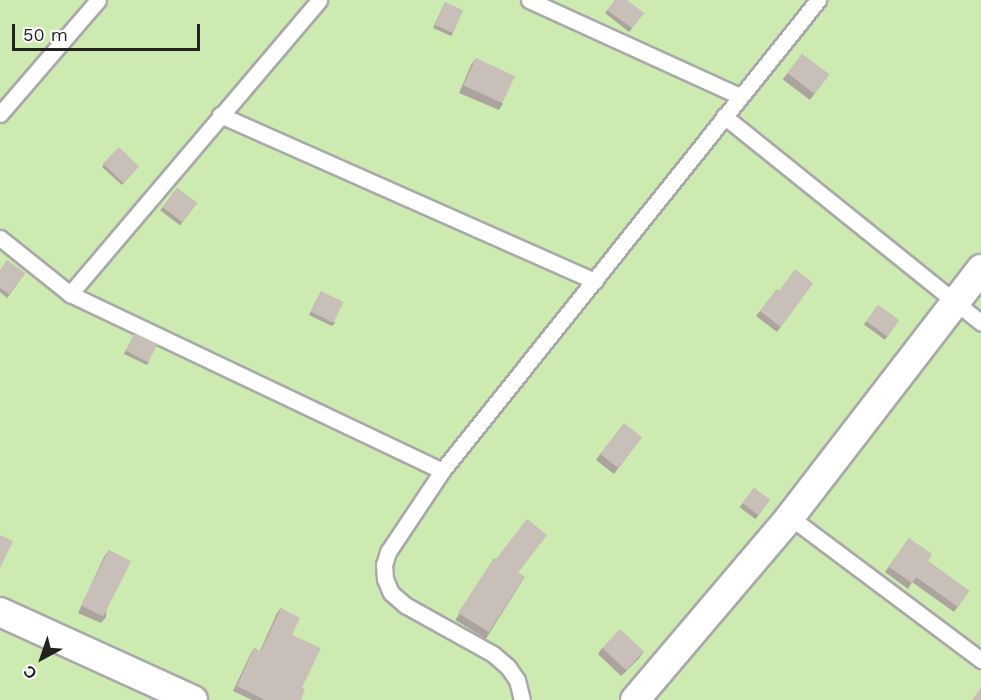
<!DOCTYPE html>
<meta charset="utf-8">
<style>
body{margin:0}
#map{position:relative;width:981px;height:700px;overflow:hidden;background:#f2efe9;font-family:"Work Sans",sans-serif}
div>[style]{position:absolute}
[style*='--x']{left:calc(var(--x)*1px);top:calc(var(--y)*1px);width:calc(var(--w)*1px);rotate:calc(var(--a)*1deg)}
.grass>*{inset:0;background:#cdebb0;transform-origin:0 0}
.roads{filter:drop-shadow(2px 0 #a9a9a9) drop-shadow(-2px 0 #a9a9a9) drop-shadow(0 2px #a9a9a9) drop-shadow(0 -2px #a9a9a9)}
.service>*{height:15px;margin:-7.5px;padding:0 7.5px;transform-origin:7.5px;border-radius:7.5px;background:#fff}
.minor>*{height:28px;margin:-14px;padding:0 14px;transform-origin:14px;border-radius:14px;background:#fff}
.wall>*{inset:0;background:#aba49e;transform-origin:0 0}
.shaded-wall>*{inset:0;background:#8b8681}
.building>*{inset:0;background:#c7bfb8;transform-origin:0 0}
span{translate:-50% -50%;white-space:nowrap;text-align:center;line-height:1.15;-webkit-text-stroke:4.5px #fff;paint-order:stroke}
.north{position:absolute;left:12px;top:628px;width:60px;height:60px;-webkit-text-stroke:4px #fff;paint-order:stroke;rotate:220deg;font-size:16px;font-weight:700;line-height:24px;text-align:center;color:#222}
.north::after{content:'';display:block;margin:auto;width:21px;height:27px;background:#222;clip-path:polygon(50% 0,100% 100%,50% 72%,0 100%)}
.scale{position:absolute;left:12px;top:24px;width:188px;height:27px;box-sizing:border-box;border:3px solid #222;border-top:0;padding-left:8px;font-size:18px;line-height:21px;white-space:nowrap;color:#222;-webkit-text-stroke:4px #fff;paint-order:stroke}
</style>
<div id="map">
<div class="grass">
<i style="left:0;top:0;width:981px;height:700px"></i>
</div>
<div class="roads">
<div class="service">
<i style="--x:529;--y:0;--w:232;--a:24.5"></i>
<i style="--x:0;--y:114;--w:150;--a:-49.3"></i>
<i style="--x:220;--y:115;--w:410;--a:23.9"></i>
<i style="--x:724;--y:116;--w:330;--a:38.8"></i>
<i style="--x:0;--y:238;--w:90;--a:38.7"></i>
<i style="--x:70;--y:294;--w:412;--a:25.4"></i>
<i style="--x:70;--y:294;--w:385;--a:-49.7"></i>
<i style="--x:790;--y:517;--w:239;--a:36.8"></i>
<i style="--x:522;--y:700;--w:21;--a:-104"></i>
<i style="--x:517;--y:680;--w:16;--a:-125"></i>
<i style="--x:508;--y:667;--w:20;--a:-139"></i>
<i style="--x:493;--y:654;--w:101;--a:-150.9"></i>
<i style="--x:405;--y:605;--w:18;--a:-139"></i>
<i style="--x:391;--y:593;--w:15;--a:-113"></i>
<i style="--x:385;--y:579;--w:14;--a:-94"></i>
<i style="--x:384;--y:565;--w:14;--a:-73"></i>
<i style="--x:388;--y:552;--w:97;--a:-56.3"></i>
<i style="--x:442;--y:471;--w:603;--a:-51.4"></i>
</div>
<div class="minor">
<i style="--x:0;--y:612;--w:212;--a:24.5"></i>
<i style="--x:635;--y:700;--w:240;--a:-49.7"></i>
<i style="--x:790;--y:517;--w:313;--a:-52.4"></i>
</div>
</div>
<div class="wall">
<i style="clip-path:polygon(615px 0,644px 13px,629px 32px,605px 13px)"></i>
<i style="clip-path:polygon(445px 2px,453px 33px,451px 36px,433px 28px)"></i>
<i style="left:802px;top:54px;width:34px;height:32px;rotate:37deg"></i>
<i style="clip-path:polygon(476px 58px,503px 104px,499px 110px,459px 93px,471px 65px)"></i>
<i style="clip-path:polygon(104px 164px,139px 166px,122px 185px,102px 167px)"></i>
<i style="left:177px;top:188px;width:25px;height:28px;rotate:37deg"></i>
<i style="clip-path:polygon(0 270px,25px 273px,7px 298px,0 292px)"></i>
<i style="clip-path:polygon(813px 283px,777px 332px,756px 316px,777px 289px,779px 291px)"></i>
<i style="clip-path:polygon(321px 291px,335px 323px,332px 326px,309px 315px)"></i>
<i style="left:878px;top:305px;width:26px;height:24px;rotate:36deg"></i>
<i style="clip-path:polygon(135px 333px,149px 362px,147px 365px,124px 354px)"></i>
<i style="clip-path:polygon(642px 437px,614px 474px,596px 460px,600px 454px)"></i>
<i style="left:754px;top:488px;width:20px;height:24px;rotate:37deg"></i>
<i style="clip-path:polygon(909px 538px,928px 561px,969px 591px,954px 612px,912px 582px,908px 589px,885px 572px)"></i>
<i style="clip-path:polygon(109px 550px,106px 617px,101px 623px,78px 613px,104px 557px)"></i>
<i style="left:494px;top:558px;width:36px;height:73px;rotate:32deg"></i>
<i style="clip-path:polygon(281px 608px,292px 635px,302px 688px,301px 700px,252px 700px,233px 691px,251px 653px,254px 648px,260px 651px,277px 613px)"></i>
<i style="clip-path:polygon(602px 648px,644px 651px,639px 658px,621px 676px,598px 654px)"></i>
</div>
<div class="shaded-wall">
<i style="clip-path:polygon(644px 651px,639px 658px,621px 676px,626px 670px)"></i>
</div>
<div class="building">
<i style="clip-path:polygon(615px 0,627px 0,644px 13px,632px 28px,607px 10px)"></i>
<i style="left:445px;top:2px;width:20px;height:25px;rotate:24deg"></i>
<i style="left:802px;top:54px;width:34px;height:24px;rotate:37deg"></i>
<i style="left:476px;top:58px;width:43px;height:30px;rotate:25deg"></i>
<i style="left:119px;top:147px;width:28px;height:23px;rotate:44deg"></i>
<i style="left:177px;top:188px;width:25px;height:24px;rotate:37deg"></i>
<i style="clip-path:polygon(7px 260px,25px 273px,9px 294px,0 288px,0 270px)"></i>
<i style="clip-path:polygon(795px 269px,813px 283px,781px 327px,760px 311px,777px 289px,779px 291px)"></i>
<i style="left:321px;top:291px;width:25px;height:23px;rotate:26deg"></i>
<i style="left:878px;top:305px;width:26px;height:20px;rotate:36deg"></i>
<i style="left:135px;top:333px;width:25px;height:20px;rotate:27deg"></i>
<i style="left:624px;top:423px;width:23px;height:39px;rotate:38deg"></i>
<i style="left:754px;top:488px;width:20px;height:19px;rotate:37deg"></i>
<i style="clip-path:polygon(527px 519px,547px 535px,518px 573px,524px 577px,489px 632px,458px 613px,494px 558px,496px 559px)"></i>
<i style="clip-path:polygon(0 535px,13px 541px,0 568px)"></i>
<i style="clip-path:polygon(909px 538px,932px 554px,928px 561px,969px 591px,958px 607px,916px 577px,912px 583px,889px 567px)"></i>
<i style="left:109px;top:550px;width:25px;height:62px;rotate:27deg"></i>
<i style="clip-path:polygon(281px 608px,300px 618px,292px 635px,321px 648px,302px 688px,305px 689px,301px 700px,265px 700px,237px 686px,254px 648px,261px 651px)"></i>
<i style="left:620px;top:629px;width:33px;height:26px;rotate:43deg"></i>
<i style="clip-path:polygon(981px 687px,981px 700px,972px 700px)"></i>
</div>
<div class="north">С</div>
<div class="scale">50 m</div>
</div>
